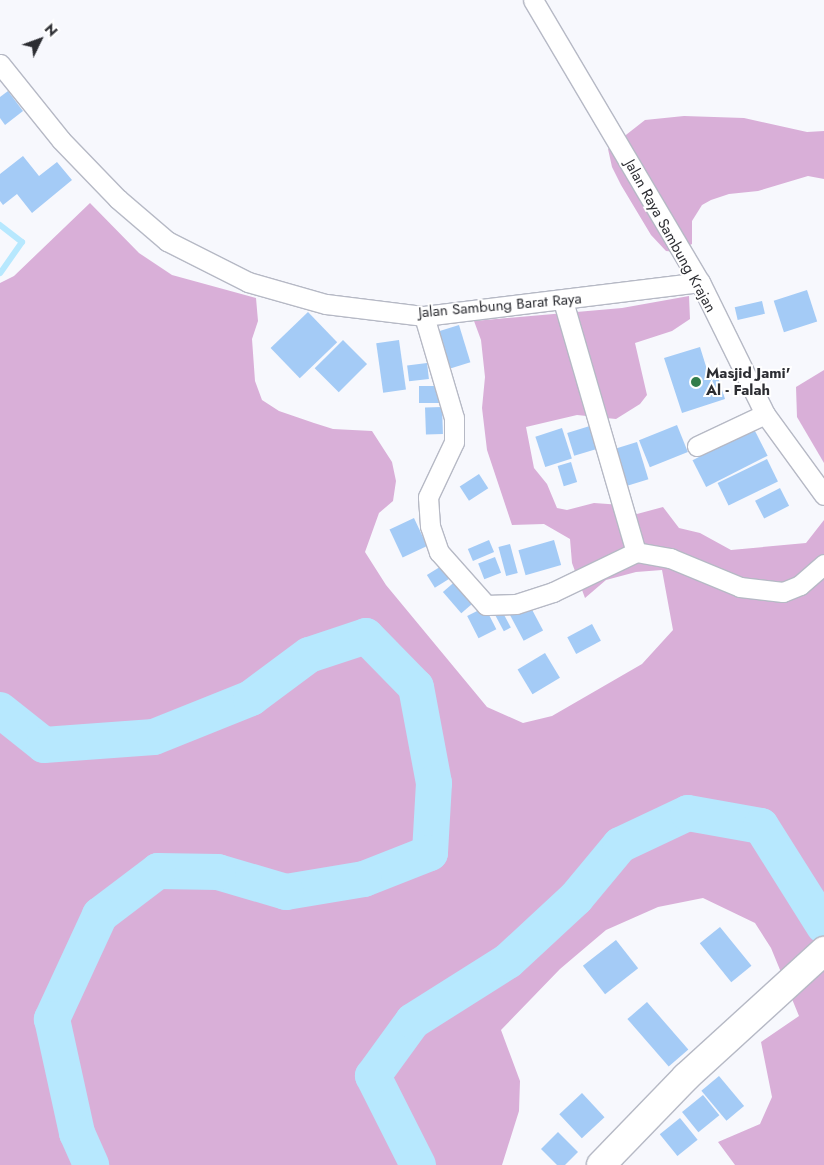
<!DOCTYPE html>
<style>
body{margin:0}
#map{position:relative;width:824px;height:1165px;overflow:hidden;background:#f7f8fd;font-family:Jost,sans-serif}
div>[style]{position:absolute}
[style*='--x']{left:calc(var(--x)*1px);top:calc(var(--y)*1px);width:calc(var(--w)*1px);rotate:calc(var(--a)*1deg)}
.forest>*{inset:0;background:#d9afd8}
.stream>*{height:6px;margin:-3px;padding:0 3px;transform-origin:3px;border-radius:3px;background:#b7e8fe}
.river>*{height:36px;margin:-18px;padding:0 18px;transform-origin:18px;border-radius:18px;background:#b7e8fe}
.building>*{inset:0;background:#a4cbf6;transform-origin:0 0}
.roads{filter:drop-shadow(1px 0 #b6b9c5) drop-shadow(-1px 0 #b6b9c5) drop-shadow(0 1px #b6b9c5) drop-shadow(0 -1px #b6b9c5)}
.street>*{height:19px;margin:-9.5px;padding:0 9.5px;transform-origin:9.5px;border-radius:9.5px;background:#fff}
.secondary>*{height:28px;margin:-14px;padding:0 14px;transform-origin:14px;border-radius:14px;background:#fff}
.dots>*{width:14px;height:14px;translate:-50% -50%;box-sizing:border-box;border:2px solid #fff;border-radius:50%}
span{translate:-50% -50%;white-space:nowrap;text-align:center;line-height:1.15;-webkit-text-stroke:4px #fff;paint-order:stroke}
.street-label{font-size:15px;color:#2c2d32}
.poi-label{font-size:15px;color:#2c2d32;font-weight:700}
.left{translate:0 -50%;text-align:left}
.north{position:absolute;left:15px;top:15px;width:50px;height:50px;-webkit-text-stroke:4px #fff;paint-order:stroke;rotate:48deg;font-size:14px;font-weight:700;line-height:20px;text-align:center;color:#2c2d32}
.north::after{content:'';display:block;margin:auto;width:18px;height:22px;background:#2c2d32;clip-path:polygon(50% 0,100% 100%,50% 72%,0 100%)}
</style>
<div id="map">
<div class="forest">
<i style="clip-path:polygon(684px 116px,744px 118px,807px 132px,824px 131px,824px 179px,808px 176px,758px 191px,729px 194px,711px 200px,702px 205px,692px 221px,692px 244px,676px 252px,666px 251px,651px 235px,621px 185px,612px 167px,608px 149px,645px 120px)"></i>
<i style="clip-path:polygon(90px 203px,139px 253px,172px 275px,256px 298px,258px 321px,252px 339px,255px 381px,262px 400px,279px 411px,314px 423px,333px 429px,372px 431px,392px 462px,396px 481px,393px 501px,379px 513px,365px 552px,386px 585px,487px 707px,523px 723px,552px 716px,642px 664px,673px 630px,662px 570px,636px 572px,606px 580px,585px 598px,572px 563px,570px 539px,544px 524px,512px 525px,487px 450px,482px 408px,485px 377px,481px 340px,474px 321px,622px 308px,689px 296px,690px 319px,672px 331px,635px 343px,647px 395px,640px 404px,616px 419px,577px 415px,526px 427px,534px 468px,547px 484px,557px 508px,567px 510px,594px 503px,622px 505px,637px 514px,663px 507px,679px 528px,700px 533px,731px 550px,806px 543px,824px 520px,824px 1165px,735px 1165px,718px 1142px,760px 1124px,772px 1097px,761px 1042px,799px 1016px,771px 948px,755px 923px,703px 898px,658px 907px,606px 930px,560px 969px,501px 1030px,520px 1081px,519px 1111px,502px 1165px,0 1165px,0 283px,14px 276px)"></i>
<i style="clip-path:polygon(824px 370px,824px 463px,797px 417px,796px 387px)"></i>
</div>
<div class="stream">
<i style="--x:0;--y:225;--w:28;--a:38"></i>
<i style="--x:22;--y:242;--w:38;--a:125"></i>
</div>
<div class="river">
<i style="--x:0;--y:710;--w:56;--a:38.5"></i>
<i style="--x:44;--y:745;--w:110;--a:-4.2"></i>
<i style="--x:154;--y:737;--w:105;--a:-21.9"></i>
<i style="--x:251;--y:698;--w:72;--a:-36.6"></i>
<i style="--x:309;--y:655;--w:60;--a:-18.4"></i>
<i style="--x:366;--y:636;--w:71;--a:45.6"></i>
<i style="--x:416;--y:687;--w:98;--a:79.4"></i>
<i style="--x:434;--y:783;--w:70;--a:93.3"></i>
<i style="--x:430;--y:853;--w:71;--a:158.5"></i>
<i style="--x:364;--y:879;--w:79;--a:170.5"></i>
<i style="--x:286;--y:892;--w:71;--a:-163.6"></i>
<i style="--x:218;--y:872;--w:60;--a:-179"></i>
<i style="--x:158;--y:871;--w:73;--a:142.8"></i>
<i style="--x:100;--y:915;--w:115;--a:114.8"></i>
<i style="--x:52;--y:1019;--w:117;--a:77.6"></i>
<i style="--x:77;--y:1133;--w:35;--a:66"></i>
<i style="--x:418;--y:1165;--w:100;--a:-116.8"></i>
<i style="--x:373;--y:1076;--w:68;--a:-54"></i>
<i style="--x:413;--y:1021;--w:112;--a:-32.3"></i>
<i style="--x:508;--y:961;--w:93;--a:-42.8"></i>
<i style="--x:576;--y:898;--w:69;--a:-50.3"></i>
<i style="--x:620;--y:845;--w:75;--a:-25.2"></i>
<i style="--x:688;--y:813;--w:74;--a:10.1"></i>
<i style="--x:761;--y:826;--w:118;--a:57.8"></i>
</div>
<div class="building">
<i style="clip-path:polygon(8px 91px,23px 111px,5px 125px,0 118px,0 97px)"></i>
<i style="clip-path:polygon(23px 156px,39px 176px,57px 162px,72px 180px,32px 213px,17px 194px,3px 205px,0 201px,0 174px)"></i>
<i style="left:807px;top:290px;width:33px;height:35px;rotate:72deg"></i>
<i style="left:762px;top:301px;width:13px;height:28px;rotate:77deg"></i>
<i style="left:308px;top:312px;width:42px;height:52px;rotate:46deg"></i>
<i style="left:459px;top:325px;width:39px;height:21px;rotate:73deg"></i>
<i style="left:343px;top:340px;width:34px;height:40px;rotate:45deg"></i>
<i style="left:399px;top:340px;width:50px;height:23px;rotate:82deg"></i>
<i style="clip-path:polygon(700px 347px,709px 376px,717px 374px,725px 399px,682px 413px,664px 358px)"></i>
<i style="left:427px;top:363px;width:16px;height:20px;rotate:83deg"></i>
<i style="left:419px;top:386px;width:22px;height:17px"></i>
<i style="left:442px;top:407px;width:27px;height:17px;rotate:88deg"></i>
<i style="left:593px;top:425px;width:24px;height:27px;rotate:73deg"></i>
<i style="left:677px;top:425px;width:29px;height:41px;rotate:68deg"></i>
<i style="left:562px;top:428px;width:32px;height:28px;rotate:72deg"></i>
<i style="left:754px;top:429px;width:30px;height:69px;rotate:63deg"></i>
<i style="left:637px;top:442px;width:39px;height:22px;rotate:73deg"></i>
<i style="left:767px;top:459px;width:25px;height:55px;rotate:64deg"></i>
<i style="left:571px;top:462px;width:21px;height:14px;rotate:73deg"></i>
<i style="left:479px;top:474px;width:17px;height:23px;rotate:57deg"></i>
<i style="left:780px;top:488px;width:20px;height:28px;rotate:63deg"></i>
<i style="left:414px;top:518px;width:31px;height:27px;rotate:65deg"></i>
<i style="left:489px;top:540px;width:13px;height:23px;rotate:67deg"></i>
<i style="left:554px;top:540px;width:26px;height:37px;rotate:74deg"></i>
<i style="left:510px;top:544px;width:30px;height:12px;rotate:75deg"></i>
<i style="left:495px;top:557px;width:17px;height:18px;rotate:69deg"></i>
<i style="left:443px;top:565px;width:15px;height:19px;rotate:58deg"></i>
<i style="left:458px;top:579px;width:28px;height:20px;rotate:49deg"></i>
<i style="left:529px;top:604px;width:30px;height:22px;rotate:62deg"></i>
<i style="left:485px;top:607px;width:25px;height:20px;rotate:63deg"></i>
<i style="left:501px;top:609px;width:21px;height:8px;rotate:62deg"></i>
<i style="left:592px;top:624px;width:19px;height:28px;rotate:62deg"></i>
<i style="left:545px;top:653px;width:29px;height:32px;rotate:59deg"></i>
<i style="left:720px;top:927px;width:50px;height:26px;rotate:51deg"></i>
<i style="left:616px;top:940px;width:36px;height:42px;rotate:52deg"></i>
<i style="left:647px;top:1002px;width:63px;height:26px;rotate:49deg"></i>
<i style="left:719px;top:1076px;width:39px;height:23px;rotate:50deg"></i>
<i style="left:582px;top:1093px;width:33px;height:31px;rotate:47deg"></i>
<i style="left:703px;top:1095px;width:26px;height:27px;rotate:51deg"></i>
<i style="left:680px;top:1118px;width:28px;height:26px;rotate:51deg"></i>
<i style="clip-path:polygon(558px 1132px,578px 1152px,565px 1165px,557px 1165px,541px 1149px)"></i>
</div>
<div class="roads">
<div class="street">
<i style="--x:533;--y:0;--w:328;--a:59.4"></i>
<i style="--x:700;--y:282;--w:147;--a:63.8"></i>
<i style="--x:765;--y:414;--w:100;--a:53.9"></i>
<i style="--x:0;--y:64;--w:97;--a:51.2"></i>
<i style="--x:61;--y:140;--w:82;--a:46"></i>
<i style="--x:118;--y:199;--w:65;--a:40.6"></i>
<i style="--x:167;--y:241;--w:91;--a:26.8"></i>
<i style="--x:248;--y:282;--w:81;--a:15.8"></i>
<i style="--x:326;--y:304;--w:99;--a:7"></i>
<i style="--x:424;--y:316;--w:278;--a:-7"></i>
<i style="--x:563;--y:301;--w:261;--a:73.8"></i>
<i style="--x:424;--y:316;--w:106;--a:73.6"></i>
<i style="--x:454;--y:418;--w:24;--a:90"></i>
<i style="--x:454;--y:442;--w:61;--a:115.3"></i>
<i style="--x:428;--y:497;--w:29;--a:86"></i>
<i style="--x:430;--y:526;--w:28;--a:71"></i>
<i style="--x:439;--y:552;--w:71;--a:48.4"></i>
<i style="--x:486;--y:605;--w:30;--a:-2"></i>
<i style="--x:516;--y:604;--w:39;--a:-18"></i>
<i style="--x:553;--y:592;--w:92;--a:-25.7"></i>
<i style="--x:636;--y:552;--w:35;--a:10"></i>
<i style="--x:670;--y:558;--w:76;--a:22.5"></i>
<i style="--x:740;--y:587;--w:43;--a:6.6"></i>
<i style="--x:783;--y:592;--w:18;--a:-22"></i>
<i style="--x:800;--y:585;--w:32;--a:-41"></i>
<i style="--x:697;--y:446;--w:75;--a:-25.2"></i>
</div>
<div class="secondary">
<i style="--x:601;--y:1165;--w:122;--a:-46"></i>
<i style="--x:686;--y:1077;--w:187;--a:-42.4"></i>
</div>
</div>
<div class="dots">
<i style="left:696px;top:382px;background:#327d4b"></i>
</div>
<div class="street-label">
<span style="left:670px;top:236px;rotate:61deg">Jalan Raya Sambung Krajan</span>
<span style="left:500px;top:306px;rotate:-5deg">Jalan Sambung Barat Raya</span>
</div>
<div class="poi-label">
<span class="left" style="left:706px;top:382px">Masjid Jami'<br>Al - Falah</span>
</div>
<div class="north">N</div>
</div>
